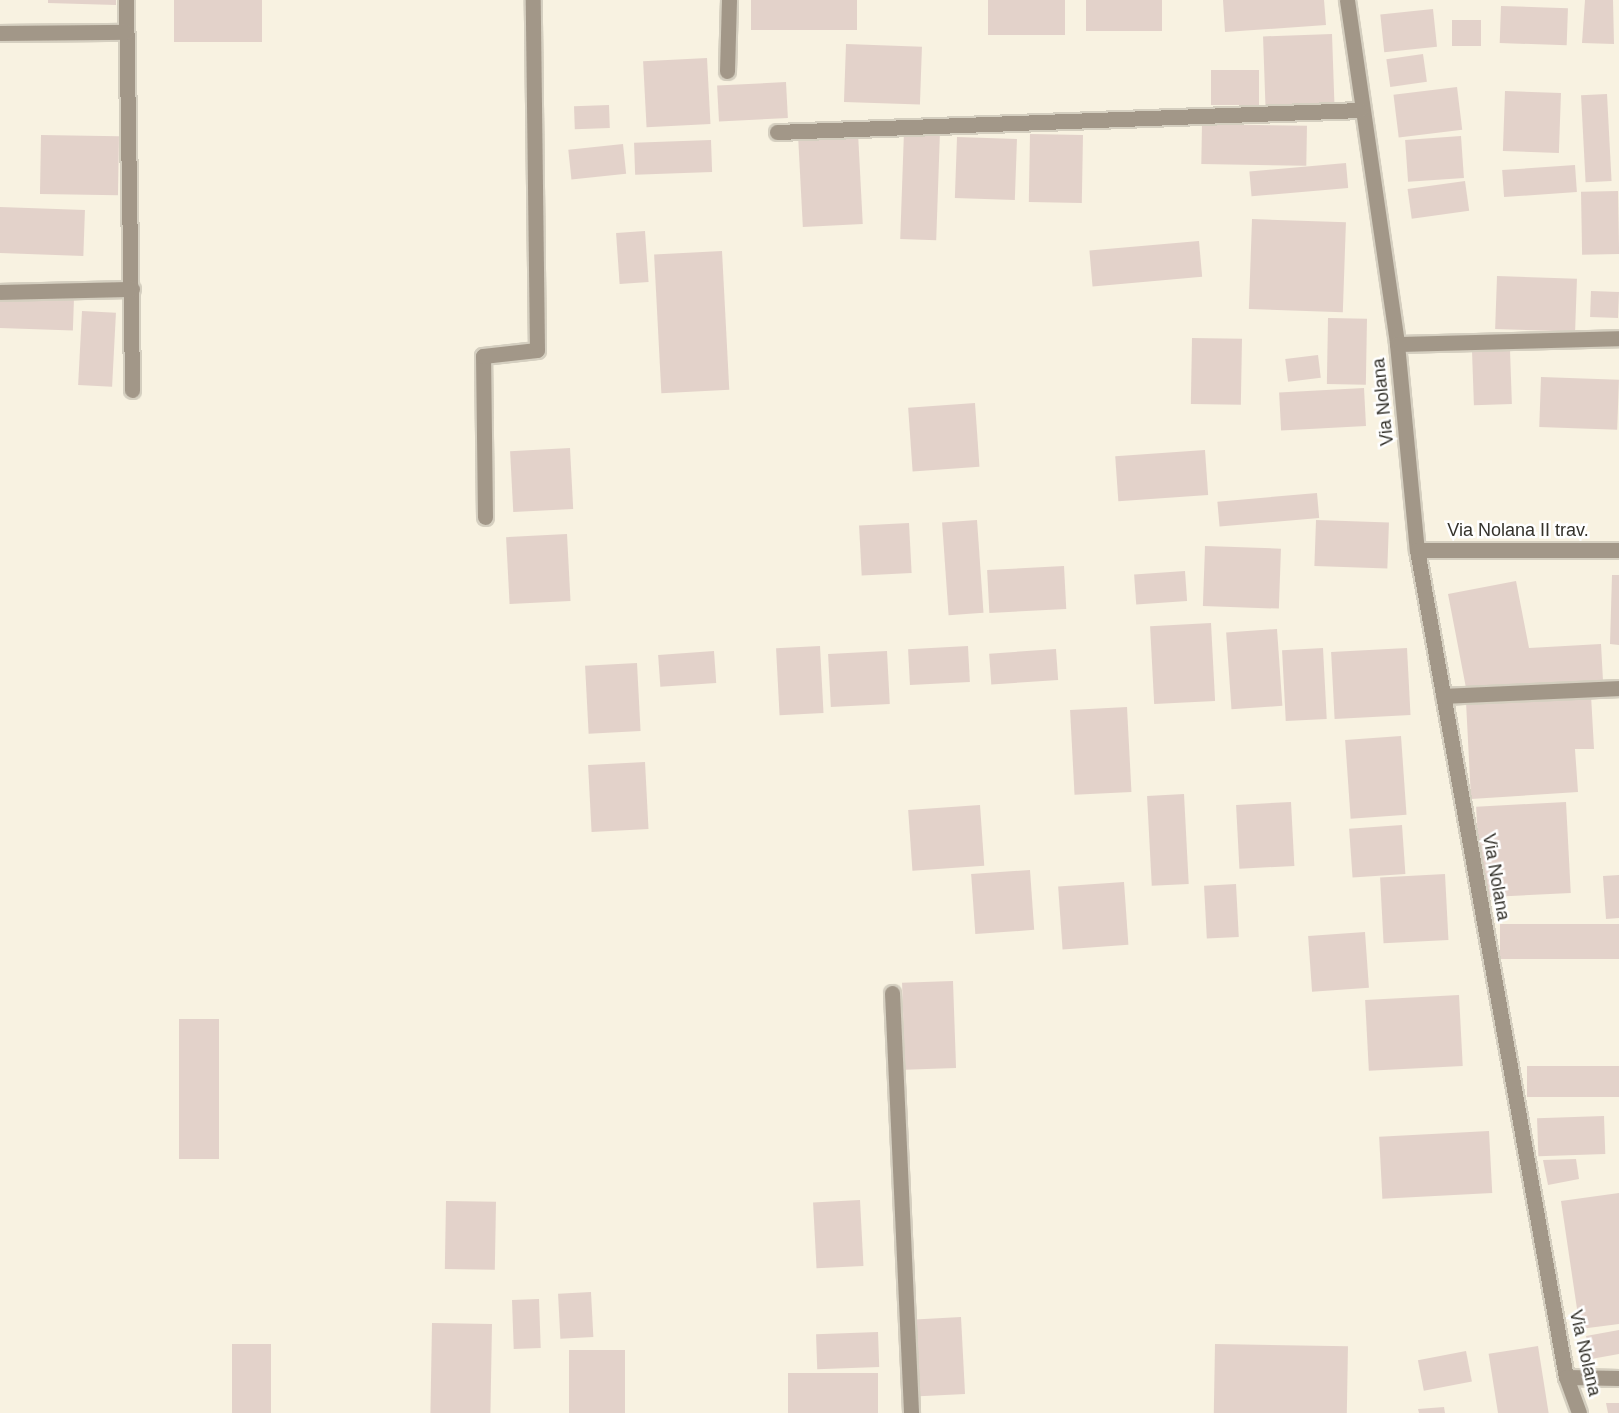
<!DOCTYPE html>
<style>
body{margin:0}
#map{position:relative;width:1619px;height:1413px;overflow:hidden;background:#f8f2e1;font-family:Helvetica,sans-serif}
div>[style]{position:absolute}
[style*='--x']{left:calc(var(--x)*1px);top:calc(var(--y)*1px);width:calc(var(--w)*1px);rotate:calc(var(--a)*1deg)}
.building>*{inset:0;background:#e3d2ca;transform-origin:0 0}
.roads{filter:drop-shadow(2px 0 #d5cfc0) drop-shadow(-2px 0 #d5cfc0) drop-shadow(0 2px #d5cfc0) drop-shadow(0 -2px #d5cfc0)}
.minor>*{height:15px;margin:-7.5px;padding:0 7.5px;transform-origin:7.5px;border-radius:7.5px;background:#a29788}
span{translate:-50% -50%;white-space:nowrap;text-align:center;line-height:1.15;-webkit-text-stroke:5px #fff;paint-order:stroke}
.street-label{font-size:18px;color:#34322b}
</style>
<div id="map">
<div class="building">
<i style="clip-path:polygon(48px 0,116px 0,116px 5px,48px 3px)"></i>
<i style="left:174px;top:0;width:88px;height:42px"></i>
<i style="left:751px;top:0;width:106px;height:30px"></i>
<i style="left:988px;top:0;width:77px;height:35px"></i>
<i style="left:1086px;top:0;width:76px;height:31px"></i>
<i style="clip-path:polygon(1223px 0,1324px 0,1326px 25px,1225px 32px)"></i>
<i style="clip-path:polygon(1585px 0,1613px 0,1614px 44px,1582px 43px)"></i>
<i style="left:1501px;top:6px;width:67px;height:37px;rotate:2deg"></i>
<i style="left:1433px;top:9px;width:38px;height:53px;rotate:84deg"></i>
<i style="left:1452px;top:20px;width:29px;height:26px"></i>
<i style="left:1332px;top:34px;width:71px;height:69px;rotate:88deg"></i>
<i style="left:846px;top:44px;width:76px;height:58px;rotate:2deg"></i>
<i style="left:1423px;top:54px;width:28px;height:37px;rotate:82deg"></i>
<i style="left:707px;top:58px;width:66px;height:64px;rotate:87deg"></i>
<i style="left:1259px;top:70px;width:35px;height:48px;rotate:90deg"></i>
<i style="left:786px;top:82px;width:36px;height:69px;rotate:87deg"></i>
<i style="left:1457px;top:87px;width:43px;height:64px;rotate:83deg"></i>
<i style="left:1505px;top:91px;width:56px;height:60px;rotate:2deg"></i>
<i style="left:1607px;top:94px;width:87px;height:26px;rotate:87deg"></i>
<i style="left:609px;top:105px;width:23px;height:35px;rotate:88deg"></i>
<i style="left:1202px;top:124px;width:105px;height:40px;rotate:1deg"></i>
<i style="left:904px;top:131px;width:36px;height:108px;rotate:2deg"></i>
<i style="left:858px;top:133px;width:91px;height:60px;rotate:87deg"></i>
<i style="left:1030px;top:134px;width:53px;height:68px;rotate:1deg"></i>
<i style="left:41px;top:135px;width:78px;height:59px;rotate:1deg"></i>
<i style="left:1461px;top:136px;width:42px;height:56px;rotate:86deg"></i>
<i style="left:957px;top:137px;width:60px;height:61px;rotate:2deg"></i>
<i style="left:711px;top:140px;width:32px;height:77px;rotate:88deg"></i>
<i style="left:623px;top:144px;width:30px;height:55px;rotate:84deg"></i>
<i style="left:1346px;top:163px;width:25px;height:97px;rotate:85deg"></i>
<i style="left:1575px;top:165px;width:27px;height:73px;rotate:86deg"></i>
<i style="left:1465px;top:181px;width:30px;height:58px;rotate:82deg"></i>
<i style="left:1618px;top:191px;width:63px;height:37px;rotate:89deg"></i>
<i style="left:0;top:207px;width:85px;height:46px;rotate:2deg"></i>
<i style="left:1252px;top:219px;width:94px;height:90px;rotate:2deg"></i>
<i style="left:645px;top:231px;width:51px;height:29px;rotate:86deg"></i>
<i style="left:1199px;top:241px;width:36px;height:110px;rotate:85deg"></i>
<i style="left:722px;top:251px;width:139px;height:68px;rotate:87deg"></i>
<i style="left:1497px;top:276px;width:80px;height:53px;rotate:2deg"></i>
<i style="left:1591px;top:291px;width:28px;height:26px;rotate:2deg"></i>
<i style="left:0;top:297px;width:74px;height:31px;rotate:2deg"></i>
<i style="left:82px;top:311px;width:34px;height:74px;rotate:3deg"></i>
<i style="left:1328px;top:318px;width:39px;height:66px;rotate:1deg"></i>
<i style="left:1192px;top:338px;width:50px;height:66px;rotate:1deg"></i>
<i style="left:1510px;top:350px;width:54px;height:38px;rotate:88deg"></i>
<i style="left:1318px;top:355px;width:23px;height:33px;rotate:83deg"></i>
<i style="left:1541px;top:377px;width:78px;height:50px;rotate:2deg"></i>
<i style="left:1364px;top:388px;width:38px;height:85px;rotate:87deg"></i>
<i style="left:975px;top:403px;width:64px;height:67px;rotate:86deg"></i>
<i style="left:570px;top:448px;width:61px;height:60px;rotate:87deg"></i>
<i style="left:1205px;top:450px;width:45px;height:90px;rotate:86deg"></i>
<i style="left:1317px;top:493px;width:25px;height:100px;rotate:85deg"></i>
<i style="left:977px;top:520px;width:93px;height:35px;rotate:86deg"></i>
<i style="left:1316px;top:520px;width:73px;height:46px;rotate:2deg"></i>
<i style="left:909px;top:523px;width:50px;height:50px;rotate:87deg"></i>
<i style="left:567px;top:534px;width:67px;height:61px;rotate:87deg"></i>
<i style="left:1205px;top:546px;width:76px;height:60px;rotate:2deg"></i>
<i style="left:1064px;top:566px;width:43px;height:77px;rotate:87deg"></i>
<i style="left:1185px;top:571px;width:30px;height:51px;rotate:86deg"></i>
<i style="clip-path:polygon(1612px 575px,1619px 575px,1619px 645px,1610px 644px)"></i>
<i style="clip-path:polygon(1516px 581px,1529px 648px,1601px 644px,1603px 681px,1466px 688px,1448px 594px)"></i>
<i style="left:1211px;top:623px;width:78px;height:61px;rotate:87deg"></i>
<i style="left:1277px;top:629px;width:77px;height:51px;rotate:86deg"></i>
<i style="left:820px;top:646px;width:67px;height:44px;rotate:87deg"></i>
<i style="left:968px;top:646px;width:36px;height:60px;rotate:87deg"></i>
<i style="left:1323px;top:648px;width:71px;height:41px;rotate:87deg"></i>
<i style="left:1407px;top:648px;width:67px;height:76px;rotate:87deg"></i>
<i style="left:1056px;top:649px;width:31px;height:67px;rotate:86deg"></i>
<i style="left:714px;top:651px;width:32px;height:56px;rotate:86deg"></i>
<i style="left:887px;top:651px;width:53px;height:59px;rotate:87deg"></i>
<i style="left:637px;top:663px;width:68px;height:52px;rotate:87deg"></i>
<i style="clip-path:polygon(1591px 695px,1594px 749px,1575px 749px,1578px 792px,1471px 799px,1466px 702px)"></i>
<i style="left:1127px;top:707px;width:85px;height:57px;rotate:87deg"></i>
<i style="left:1401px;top:736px;width:79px;height:56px;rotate:86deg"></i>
<i style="left:645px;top:762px;width:67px;height:57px;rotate:87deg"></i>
<i style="left:1184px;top:794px;width:90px;height:37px;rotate:87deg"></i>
<i style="left:1291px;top:802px;width:64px;height:55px;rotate:87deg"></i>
<i style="left:1566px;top:802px;width:91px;height:90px;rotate:87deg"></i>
<i style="left:980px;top:805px;width:61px;height:72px;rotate:86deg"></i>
<i style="left:1402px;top:825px;width:49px;height:53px;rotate:86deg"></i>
<i style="left:1030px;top:870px;width:60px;height:59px;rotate:86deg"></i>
<i style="left:1445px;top:874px;width:66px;height:65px;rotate:87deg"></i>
<i style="clip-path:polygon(1619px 875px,1619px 918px,1606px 919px,1603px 876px)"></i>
<i style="left:1124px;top:882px;width:63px;height:66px;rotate:86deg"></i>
<i style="left:1236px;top:884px;width:53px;height:32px;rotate:87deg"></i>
<i style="left:1619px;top:924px;width:35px;height:119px;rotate:90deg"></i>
<i style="left:1365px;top:932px;width:56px;height:57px;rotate:86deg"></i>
<i style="left:953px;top:981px;width:87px;height:51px;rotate:88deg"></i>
<i style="left:1459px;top:995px;width:71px;height:94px;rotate:87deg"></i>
<i style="left:179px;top:1019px;width:40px;height:140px"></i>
<i style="left:1619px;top:1066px;width:31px;height:92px;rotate:90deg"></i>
<i style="left:1604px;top:1116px;width:38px;height:67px;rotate:88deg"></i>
<i style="left:1489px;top:1131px;width:62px;height:110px;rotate:87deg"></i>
<i style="clip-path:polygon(1576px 1159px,1579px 1179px,1548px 1185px,1543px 1160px)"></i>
<i style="clip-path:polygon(1619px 1193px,1619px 1324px,1580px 1329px,1561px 1201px)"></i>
<i style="left:860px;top:1200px;width:66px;height:47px;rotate:87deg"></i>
<i style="left:446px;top:1201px;width:50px;height:68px;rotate:1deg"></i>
<i style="left:591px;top:1292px;width:45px;height:33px;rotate:87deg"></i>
<i style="left:539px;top:1299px;width:49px;height:27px;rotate:88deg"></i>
<i style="left:961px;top:1317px;width:77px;height:46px;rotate:87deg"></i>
<i style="left:432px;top:1323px;width:60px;height:90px;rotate:1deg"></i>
<i style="clip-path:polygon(1619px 1330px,1619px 1354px,1591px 1359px,1586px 1336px)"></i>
<i style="left:878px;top:1332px;width:35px;height:62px;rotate:88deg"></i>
<i style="left:232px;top:1344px;width:39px;height:69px"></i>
<i style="left:1215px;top:1344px;width:133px;height:69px;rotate:1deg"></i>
<i style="left:1538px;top:1346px;width:68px;height:50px;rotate:81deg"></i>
<i style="left:569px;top:1350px;width:56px;height:63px"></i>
<i style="left:1466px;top:1351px;width:31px;height:49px;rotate:79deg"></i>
<i style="left:788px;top:1373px;width:90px;height:40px"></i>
<i style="clip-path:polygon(1606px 1403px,1619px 1403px,1619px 1413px,1608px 1413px)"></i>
<i style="clip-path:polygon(1444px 1407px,1445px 1413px,1419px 1413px,1418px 1409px)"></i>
</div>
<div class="roads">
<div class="minor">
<i style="--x:126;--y:0;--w:390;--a:89.1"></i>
<i style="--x:1347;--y:0;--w:348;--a:81.7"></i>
<i style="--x:1397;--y:344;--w:207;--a:84.5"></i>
<i style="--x:1417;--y:550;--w:840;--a:79.79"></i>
<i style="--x:1566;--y:1377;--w:38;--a:70"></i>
<i style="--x:0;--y:33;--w:126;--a:-0.5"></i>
<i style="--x:727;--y:71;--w:71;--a:-88.4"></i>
<i style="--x:777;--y:132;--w:583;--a:-2.16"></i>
<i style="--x:0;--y:292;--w:132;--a:-1.3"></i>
<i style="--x:1397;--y:344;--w:222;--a:-1.5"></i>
<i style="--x:485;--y:517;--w:161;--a:-90.7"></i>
<i style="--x:483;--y:356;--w:54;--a:-6.3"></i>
<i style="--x:537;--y:350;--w:350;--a:-90.7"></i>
<i style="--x:1417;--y:550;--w:202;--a:0"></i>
<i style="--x:1443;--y:696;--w:176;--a:-2.6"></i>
<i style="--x:892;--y:993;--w:420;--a:87.4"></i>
<i style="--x:1566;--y:1377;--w:53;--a:1.1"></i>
</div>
</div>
<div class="street-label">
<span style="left:1383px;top:402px;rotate:-96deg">Via Nolana</span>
<span style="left:1518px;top:530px">Via Nolana II trav.</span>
<span style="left:1496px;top:877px;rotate:80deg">Via Nolana</span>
<span style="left:1585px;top:1353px;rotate:77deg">Via Nolana</span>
</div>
</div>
